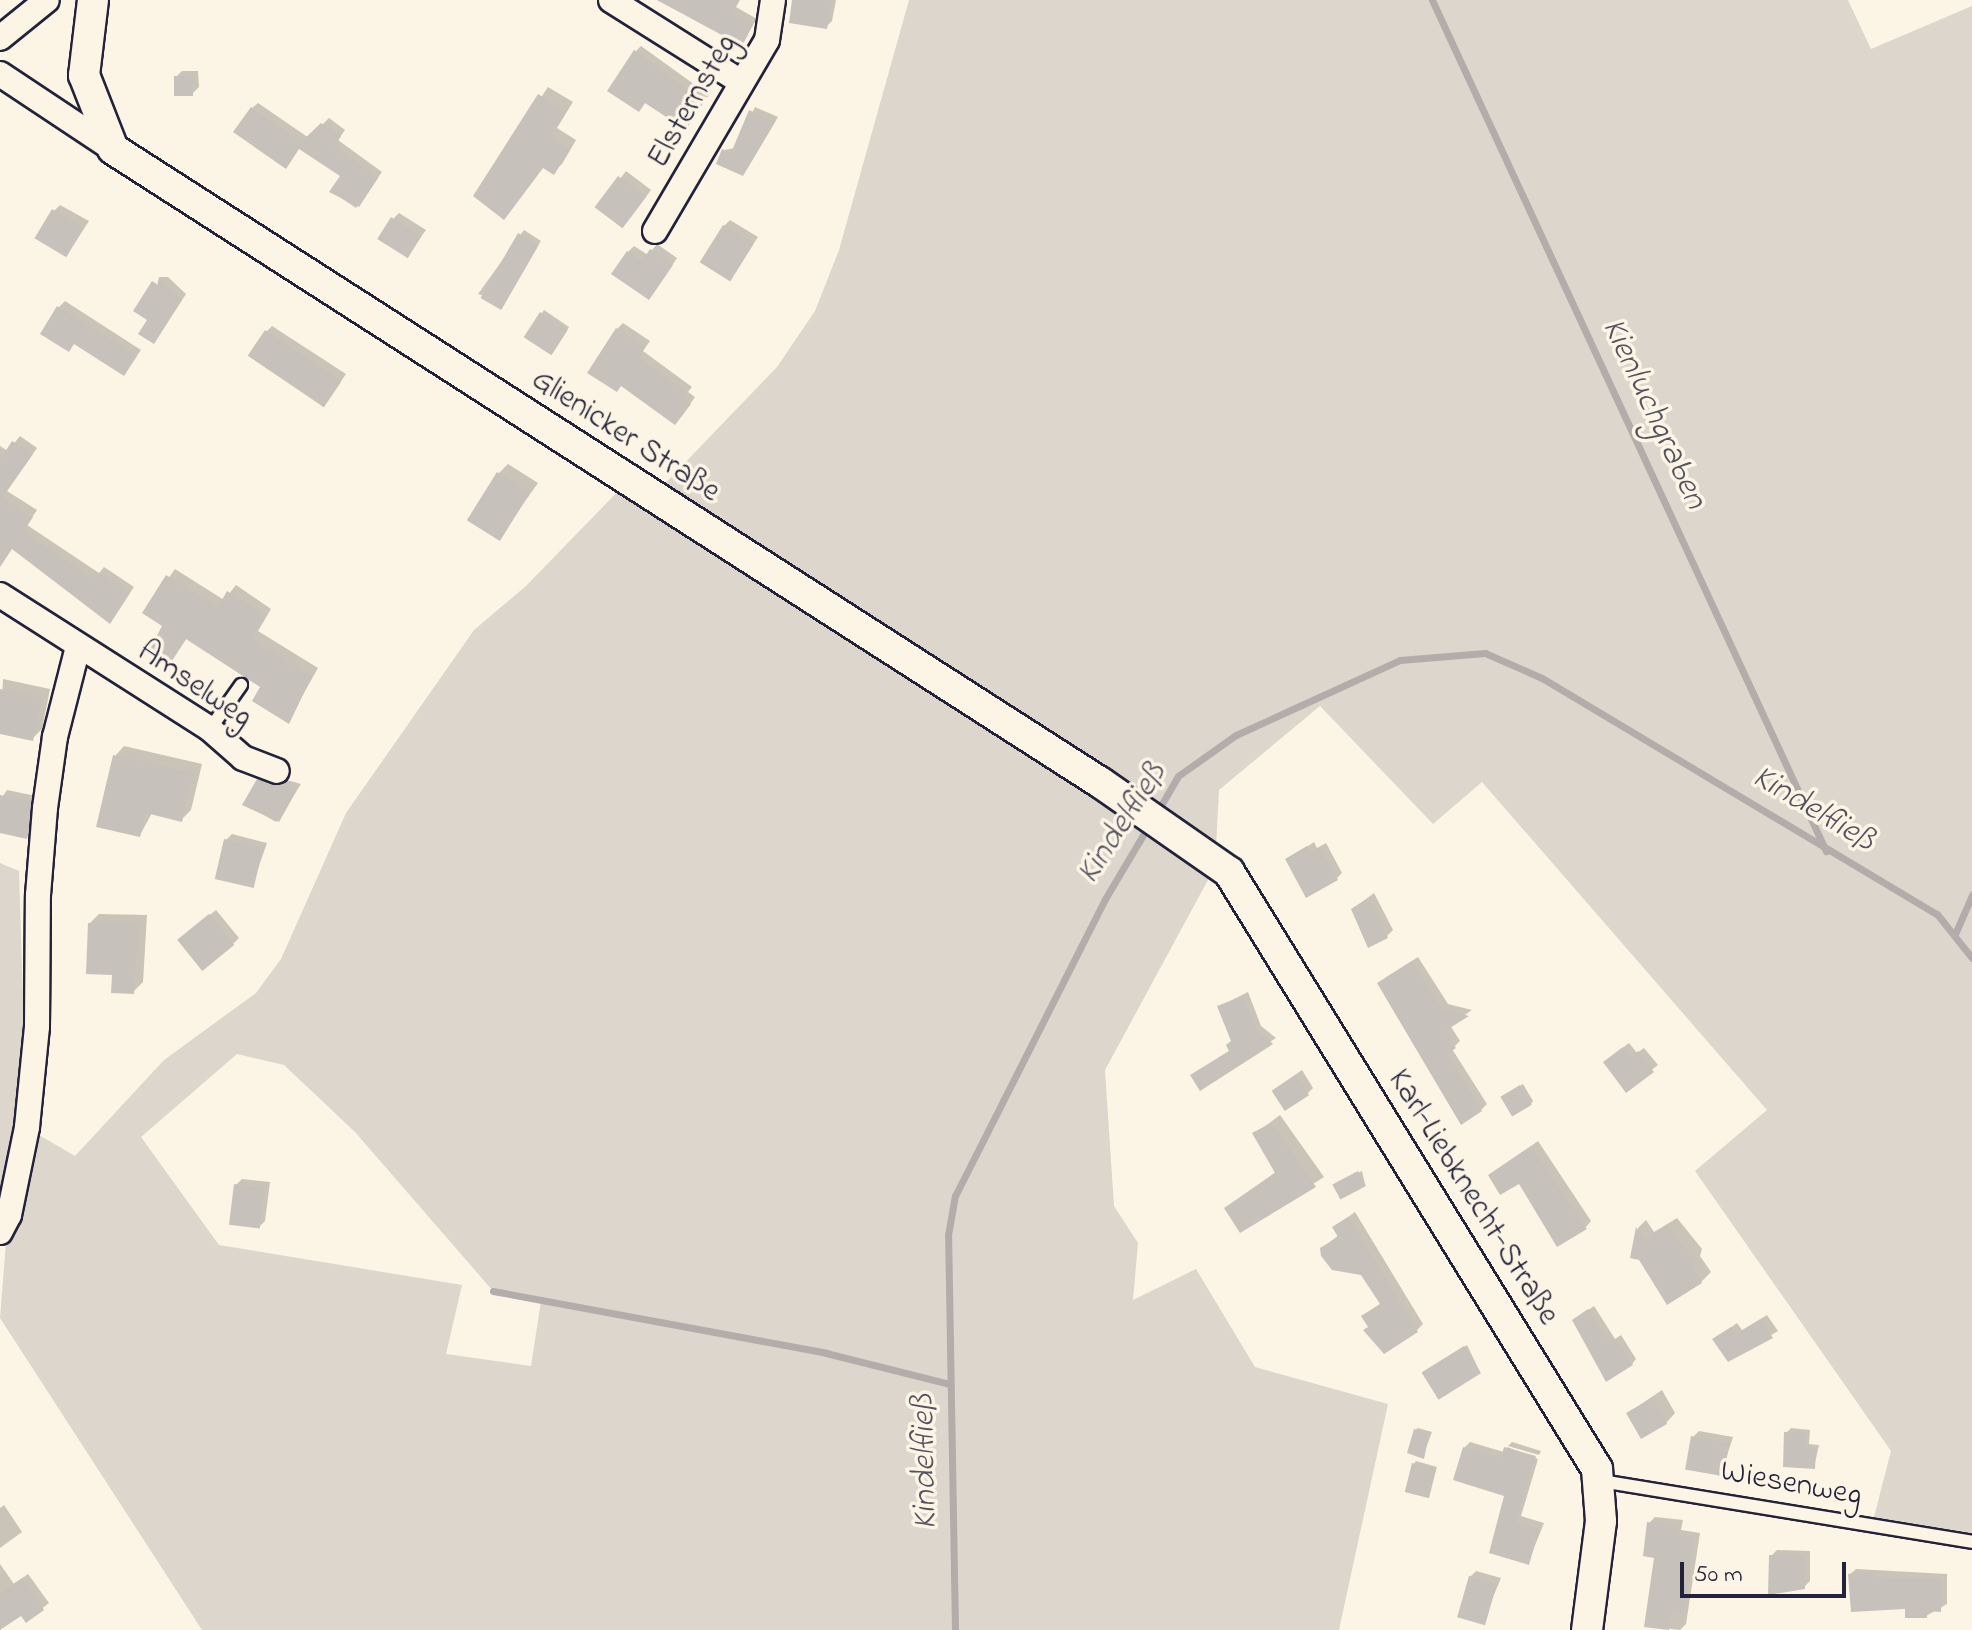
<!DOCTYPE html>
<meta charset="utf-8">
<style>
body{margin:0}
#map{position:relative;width:1972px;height:1630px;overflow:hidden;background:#fcf5e5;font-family:"Indie Flower",sans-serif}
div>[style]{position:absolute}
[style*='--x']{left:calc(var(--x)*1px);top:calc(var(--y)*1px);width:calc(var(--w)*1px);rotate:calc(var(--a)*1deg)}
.green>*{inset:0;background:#dcd6cc}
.shadow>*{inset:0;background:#0003}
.stream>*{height:7px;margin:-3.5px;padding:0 3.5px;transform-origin:3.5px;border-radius:3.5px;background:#b2adab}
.building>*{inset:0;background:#c6c1bb;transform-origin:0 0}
.roads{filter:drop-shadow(2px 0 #22223b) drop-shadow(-2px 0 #22223b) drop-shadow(0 2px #22223b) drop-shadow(0 -2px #22223b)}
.service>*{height:12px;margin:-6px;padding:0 6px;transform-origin:6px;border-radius:6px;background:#fcf5e5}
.minor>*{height:24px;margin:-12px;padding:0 12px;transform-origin:12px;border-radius:12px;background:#fcf5e5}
.tertiary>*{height:30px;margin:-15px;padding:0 15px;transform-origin:15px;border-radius:15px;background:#fcf5e5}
span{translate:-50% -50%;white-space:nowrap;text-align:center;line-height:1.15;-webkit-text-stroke:7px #fcf5e5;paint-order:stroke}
.street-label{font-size:32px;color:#22223b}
.water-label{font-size:34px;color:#545362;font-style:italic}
.scale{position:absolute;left:1680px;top:1562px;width:166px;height:36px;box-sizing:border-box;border:4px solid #22223b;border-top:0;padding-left:10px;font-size:24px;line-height:28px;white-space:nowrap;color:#22223b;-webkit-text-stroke:6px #fcf5e5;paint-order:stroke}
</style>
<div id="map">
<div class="green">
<i style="clip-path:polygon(evenodd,909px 0,1848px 0,1871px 49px,1972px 6px,1972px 1533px,1874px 1517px,1891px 1451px,1695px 1171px,1767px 1110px,1482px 782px,1433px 824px,1320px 706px,1219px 790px,1215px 867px,1105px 1070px,1114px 1206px,1138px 1243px,1133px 1300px,1196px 1269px,1255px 1367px,1388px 1404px,1339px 1630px,202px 1630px,0 1318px,8px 1217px,0 1232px,0 863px,19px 871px,27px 1128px,75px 1156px,164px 1060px,256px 993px,281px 959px,346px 813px,474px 630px,526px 586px,628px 481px,652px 497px,777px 367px,815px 311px,839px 250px,909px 0,237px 1054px,284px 1065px,355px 1132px,493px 1291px,541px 1301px,531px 1366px,446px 1354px,462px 1285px,219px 1245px,141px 1137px,237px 1054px)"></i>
</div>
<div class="shadow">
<i style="clip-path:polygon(657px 0,740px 0,736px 7px,757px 19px,741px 43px)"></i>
<i style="clip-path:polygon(795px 0,836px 0,832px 21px,826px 27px)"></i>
<i style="clip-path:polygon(641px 46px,709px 95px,686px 127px,646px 101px,639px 110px,635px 52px)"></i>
<i style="clip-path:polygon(182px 71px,198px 71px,199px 87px,193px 93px,176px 77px)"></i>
<i style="clip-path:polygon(548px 87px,573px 102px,557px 128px,576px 140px,562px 164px,553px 172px,544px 166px,475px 196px)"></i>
<i style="clip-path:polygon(258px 103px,309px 138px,329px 118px,345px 130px,338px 140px,382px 172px,356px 208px,332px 192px,342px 176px,252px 108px)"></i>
<i style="clip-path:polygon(755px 107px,778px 117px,747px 169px,724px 150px,735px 148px)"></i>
<i style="clip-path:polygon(626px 171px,651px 190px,631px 217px,598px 207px)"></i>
<i style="clip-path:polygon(60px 205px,89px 221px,67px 255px,54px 211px)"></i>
<i style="clip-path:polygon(399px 213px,426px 230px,407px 256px,393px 219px)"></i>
<i style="clip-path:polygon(730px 220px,758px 237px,731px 278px,724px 226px)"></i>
<i style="clip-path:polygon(524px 230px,541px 241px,500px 301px,478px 294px)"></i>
<i style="clip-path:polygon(657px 244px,677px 258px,655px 291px,628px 252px,634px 246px,648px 255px)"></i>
<i style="clip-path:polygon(159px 277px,168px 277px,186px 294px,154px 342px,150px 319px)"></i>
<i style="clip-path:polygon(65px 301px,141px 350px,124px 374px,75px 343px,69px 349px,59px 307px)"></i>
<i style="clip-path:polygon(544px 310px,569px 327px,554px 351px,526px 337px)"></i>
<i style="clip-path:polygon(623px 323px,650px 341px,643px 351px,692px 387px,688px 392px,695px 397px,681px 417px,617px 329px)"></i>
<i style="clip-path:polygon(272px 326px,346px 374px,323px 407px,266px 332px)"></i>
<i style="clip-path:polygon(20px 436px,37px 448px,7px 491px,37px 510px,27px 525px,99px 573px,104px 567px,134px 587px,110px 622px,12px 547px,0 545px,0 446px,8px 451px)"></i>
<i style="clip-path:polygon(508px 464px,538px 483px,499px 538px,499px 473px)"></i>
<i style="clip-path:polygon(175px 569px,224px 600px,236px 585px,271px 609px,258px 631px,318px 668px,288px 721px,263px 686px,187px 638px,172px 658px,165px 625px,145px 612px)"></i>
<i style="clip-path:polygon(3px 679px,50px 689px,42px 729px,32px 739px,0 732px)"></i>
<i style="clip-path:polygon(124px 746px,202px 764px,191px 810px,182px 819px,152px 813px,140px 835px,115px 756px)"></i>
<i style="clip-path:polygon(265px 774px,301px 784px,276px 822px,245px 804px)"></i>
<i style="clip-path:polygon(7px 790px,36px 796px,33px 831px,27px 837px,0 831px,0 800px)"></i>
<i style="clip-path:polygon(232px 834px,267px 843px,252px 886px,226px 840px)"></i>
<i style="clip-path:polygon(1314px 842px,1317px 848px,1326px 843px,1342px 873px,1336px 879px,1287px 860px)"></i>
<i style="clip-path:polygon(1374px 893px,1393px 930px,1387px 936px,1353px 909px)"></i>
<i style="clip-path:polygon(216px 910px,239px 938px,233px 944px,186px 934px)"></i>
<i style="clip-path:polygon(99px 914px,147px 915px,143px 982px,133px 992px,114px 973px,90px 923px)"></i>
<i style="clip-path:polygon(1418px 957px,1448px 1004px,1472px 1010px,1450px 1025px,1460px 1041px,1452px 1049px,1487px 1104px,1481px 1110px,1385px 978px)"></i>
<i style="clip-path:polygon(1248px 992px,1261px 1026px,1276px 1038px,1201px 1088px,1192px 1075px,1231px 1050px,1233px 1040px,1220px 1006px)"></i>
<i style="clip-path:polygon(1629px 1043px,1637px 1053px,1644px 1048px,1658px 1065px,1626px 1090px,1611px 1057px)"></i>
<i style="clip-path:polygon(1302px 1070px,1313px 1088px,1307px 1094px,1273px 1090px)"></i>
<i style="clip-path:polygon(1523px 1084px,1533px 1101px,1531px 1104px,1505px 1095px)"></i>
<i style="clip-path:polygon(1280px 1115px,1324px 1177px,1241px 1230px,1226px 1208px,1277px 1171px,1255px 1134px)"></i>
<i style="clip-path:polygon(1538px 1141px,1591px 1221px,1586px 1227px,1519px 1181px,1490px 1175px)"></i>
<i style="clip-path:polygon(1362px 1171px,1365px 1184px,1334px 1184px)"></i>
<i style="clip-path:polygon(242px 1179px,270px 1182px,265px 1221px,259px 1227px,236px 1185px)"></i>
<i style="clip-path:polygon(1355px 1212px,1423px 1324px,1417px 1330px,1370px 1326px,1364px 1316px,1382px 1303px,1362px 1273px,1322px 1248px,1339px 1235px,1334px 1227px)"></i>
<i style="clip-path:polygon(1677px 1218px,1702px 1249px,1700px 1256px,1711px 1272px,1701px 1282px,1633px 1256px,1638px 1228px,1646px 1220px,1654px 1232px)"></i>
<i style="clip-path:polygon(1594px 1306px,1615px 1339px,1621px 1335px,1636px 1359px,1632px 1364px,1574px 1320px)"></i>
<i style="clip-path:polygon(1767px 1315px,1778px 1331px,1729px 1360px,1714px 1340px,1737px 1323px,1742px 1330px)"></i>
<i style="clip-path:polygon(1467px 1345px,1480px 1372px,1426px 1370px)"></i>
<i style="clip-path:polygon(1662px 1390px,1675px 1413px,1666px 1423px,1628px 1413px)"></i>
<i style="clip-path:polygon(1418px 1428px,1432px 1432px,1423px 1456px,1415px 1430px)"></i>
<i style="clip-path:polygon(1791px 1428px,1810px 1430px,1809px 1444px,1819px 1445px,1814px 1467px,1786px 1433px)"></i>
<i style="clip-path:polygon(1699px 1431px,1733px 1437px,1721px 1474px,1693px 1437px)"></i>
<i style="clip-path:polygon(1470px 1442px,1504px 1452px,1507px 1447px,1538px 1459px,1521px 1516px,1544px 1523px,1528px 1563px,1507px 1494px,1464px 1448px)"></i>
<i style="clip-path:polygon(1512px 1442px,1541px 1451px,1539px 1455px,1508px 1446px)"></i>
<i style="clip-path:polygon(1416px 1461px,1437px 1467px,1427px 1497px,1414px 1464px)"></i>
<i style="clip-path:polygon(4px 1505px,22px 1532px,0 1548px,0 1508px)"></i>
<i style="clip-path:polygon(1655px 1517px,1683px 1520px,1681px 1530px,1700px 1533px,1686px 1624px,1680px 1630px,1647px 1626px,1656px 1556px,1649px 1523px)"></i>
<i style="clip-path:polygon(1777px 1550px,1810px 1551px,1810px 1581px,1804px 1587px,1771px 1556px)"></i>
<i style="clip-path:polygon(0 1564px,14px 1584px,28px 1574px,49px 1603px,27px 1620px,22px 1613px,0 1615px)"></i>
<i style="clip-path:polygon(1856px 1569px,1947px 1574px,1947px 1604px,1926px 1616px,1850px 1574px)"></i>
<i style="clip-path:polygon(1476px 1571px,1501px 1578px,1482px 1623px,1470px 1577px)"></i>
</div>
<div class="stream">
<i style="--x:1432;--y:0;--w:938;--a:65.16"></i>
<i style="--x:1156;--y:814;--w:44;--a:-59.9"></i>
<i style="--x:1178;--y:776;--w:71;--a:-35.3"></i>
<i style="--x:1236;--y:735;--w:180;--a:-24.6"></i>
<i style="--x:1400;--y:660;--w:85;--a:-4.7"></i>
<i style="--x:1485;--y:653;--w:62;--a:23.7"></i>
<i style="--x:1542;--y:678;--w:460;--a:30.9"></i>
<i style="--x:1937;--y:914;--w:56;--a:51.5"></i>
<i style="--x:1955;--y:934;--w:43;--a:-66.4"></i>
<i style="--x:493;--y:1291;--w:339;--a:10.5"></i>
<i style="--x:826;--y:1353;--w:127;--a:14.1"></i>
<i style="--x:955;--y:1630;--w:395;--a:-91"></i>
<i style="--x:948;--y:1235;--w:40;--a:-80"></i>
<i style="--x:955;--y:1196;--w:333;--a:-63.2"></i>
<i style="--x:1105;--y:899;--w:86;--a:-59.3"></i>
</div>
<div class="building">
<i style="clip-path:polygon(657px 0,739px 0,731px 14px,753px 25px,742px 46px)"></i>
<i style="clip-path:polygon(792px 0,832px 0,827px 29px,789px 23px)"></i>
<i style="clip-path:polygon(634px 50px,704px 102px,686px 130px,645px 103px,639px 112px,607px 91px)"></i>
<i style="left:174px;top:76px;width:19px;height:20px"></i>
<i style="clip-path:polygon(538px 94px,566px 111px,550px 137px,570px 149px,554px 175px,543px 168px,504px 220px,473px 196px)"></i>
<i style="clip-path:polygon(251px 107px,301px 142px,321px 123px,341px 136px,334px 147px,378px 178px,359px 207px,329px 192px,340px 176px,299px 149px,286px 169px,233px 132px)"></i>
<i style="clip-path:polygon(749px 110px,775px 122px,743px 176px,716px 164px,722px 149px,731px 153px)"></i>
<i style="left:618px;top:176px;width:35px;height:39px;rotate:37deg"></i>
<i style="left:52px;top:209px;width:37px;height:34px;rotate:31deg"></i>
<i style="left:391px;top:217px;width:36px;height:26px;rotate:32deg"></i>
<i style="left:723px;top:225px;width:36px;height:44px;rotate:32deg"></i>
<i style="left:518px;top:233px;width:24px;height:75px;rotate:30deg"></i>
<i style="clip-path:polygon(650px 249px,673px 265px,649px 300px,611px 274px,627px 251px,642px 261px)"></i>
<i style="clip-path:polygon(152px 281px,158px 285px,161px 281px,182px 300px,154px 344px,138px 334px,147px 320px,133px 311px)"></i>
<i style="clip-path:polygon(57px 306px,137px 356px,124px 376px,74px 344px,69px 352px,40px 334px)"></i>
<i style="left:540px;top:312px;width:33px;height:30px;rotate:33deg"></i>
<i style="clip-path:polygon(616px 328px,645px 347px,639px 358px,688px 393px,684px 399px,691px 404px,675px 425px,621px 386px,617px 392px,587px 373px)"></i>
<i style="left:265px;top:330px;width:92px;height:31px;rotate:34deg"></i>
<i style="clip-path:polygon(12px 441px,33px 454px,2px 498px,33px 517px,23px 532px,93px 578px,97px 572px,130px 593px,110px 624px,12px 549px,0 567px,0 460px)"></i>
<i style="left:497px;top:472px;width:39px;height:57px;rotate:32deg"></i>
<i style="clip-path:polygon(166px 575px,218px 607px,227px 591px,266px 616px,252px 639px,312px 676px,289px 724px,252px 701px,260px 687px,186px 639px,172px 661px,150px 648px,162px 626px,142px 613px)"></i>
<i style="clip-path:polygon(0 689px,42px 698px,33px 741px,0 734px)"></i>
<i style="clip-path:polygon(113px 755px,193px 773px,182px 822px,146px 813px,140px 837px,96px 827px)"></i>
<i style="clip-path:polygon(257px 779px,297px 790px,279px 822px,242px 805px)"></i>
<i style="clip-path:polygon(0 795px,31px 802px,27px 839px,0 833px)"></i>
<i style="left:224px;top:839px;width:40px;height:41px;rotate:13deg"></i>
<i style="clip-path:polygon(1307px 846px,1311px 853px,1320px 848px,1338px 880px,1306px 898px,1285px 859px)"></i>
<i style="clip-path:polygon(1368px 898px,1388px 938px,1368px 948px,1351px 909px)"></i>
<i style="left:209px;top:914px;width:40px;height:41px;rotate:51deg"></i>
<i style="clip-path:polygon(88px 923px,138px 924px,134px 994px,111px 993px,112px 975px,86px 974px)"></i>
<i style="clip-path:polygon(1412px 961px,1442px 1009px,1469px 1016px,1445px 1031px,1456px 1048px,1447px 1054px,1482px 1111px,1461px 1125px,1377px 983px)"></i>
<i style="clip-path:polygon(1243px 996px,1257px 1030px,1273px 1044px,1200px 1091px,1190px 1075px,1229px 1051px,1226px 1045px,1231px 1041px,1217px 1006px)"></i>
<i style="clip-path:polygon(1623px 1047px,1631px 1057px,1638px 1051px,1654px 1072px,1626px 1093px,1603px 1062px)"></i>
<i style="left:1296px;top:1075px;width:24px;height:29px;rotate:57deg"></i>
<i style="left:1520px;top:1085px;width:23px;height:23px;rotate:59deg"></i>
<i style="clip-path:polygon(1271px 1123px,1316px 1187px,1240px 1233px,1224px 1208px,1275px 1173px,1252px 1133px)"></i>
<i style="clip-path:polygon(1531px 1146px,1587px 1229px,1557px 1247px,1519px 1184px,1500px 1195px,1488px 1175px)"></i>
<i style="left:1358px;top:1171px;width:17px;height:29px;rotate:62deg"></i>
<i style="left:234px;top:1184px;width:31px;height:41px;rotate:7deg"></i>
<i style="clip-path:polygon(1348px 1217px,1418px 1332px,1384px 1354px,1363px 1330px,1368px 1327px,1361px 1316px,1380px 1304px,1361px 1275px,1332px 1270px,1321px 1256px,1320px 1248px,1338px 1237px,1332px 1227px)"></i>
<i style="clip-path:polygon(1667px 1226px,1693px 1259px,1692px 1266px,1702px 1283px,1667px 1305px,1639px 1260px,1630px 1258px,1636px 1227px,1644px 1240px)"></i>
<i style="clip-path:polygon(1588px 1309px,1609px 1343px,1616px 1339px,1633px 1365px,1606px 1382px,1572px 1320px)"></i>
<i style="clip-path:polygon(1761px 1319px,1773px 1338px,1728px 1362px,1712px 1339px,1731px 1327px,1736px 1335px)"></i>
<i style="left:1464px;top:1346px;width:32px;height:50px;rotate:58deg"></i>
<i style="left:1652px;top:1398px;width:30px;height:30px;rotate:60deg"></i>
<i style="clip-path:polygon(1414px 1429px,1429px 1434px,1424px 1459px,1407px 1453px)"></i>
<i style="clip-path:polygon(1784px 1432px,1807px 1433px,1806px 1448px,1816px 1448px,1815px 1469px,1783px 1467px)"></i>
<i style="left:1691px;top:1436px;width:39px;height:34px;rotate:10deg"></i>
<i style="clip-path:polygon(1463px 1447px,1501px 1458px,1504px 1447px,1536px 1456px,1516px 1522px,1539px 1529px,1529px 1565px,1489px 1553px,1504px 1496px,1453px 1480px)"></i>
<i style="left:1412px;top:1463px;width:25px;height:30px;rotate:14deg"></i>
<i style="clip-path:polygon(1647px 1522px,1678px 1526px,1676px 1535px,1695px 1538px,1683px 1612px,1672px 1611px,1669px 1630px,1644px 1627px,1654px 1558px,1643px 1556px)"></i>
<i style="clip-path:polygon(1769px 1555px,1805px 1556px,1805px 1589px,1768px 1595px)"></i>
<i style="clip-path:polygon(1875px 1572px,1875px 1577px,1942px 1579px,1941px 1612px,1927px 1611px,1927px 1618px,1905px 1618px,1905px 1609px,1851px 1612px,1848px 1574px)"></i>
<i style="left:1469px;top:1576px;width:29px;height:43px;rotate:16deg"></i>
<i style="clip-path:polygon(22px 1578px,44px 1610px,26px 1623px,21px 1616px,0 1630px,0 1593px)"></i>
</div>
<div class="roads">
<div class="service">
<i style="--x:210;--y:729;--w:54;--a:-54.8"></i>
<i style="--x:1601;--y:1481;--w:376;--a:9.3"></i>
</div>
<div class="minor">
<i style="--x:611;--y:0;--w:154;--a:32.2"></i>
<i style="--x:0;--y:38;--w:60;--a:-39"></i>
<i style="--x:0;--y:74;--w:136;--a:33.6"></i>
<i style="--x:655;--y:231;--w:221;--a:-59.6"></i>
<i style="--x:767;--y:40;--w:40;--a:-81.5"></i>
<i style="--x:0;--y:595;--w:249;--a:32.5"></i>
<i style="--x:210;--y:729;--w:44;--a:41.3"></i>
<i style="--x:243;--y:758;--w:36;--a:21"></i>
<i style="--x:0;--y:1232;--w:19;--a:-62"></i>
<i style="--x:9;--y:1215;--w:90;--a:-78.4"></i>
<i style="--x:27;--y:1127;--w:100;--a:-84.3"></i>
<i style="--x:37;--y:1027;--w:132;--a:-89.6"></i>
<i style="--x:38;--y:895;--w:87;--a:-85.4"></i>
<i style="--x:45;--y:808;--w:72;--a:-82"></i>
<i style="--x:55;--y:737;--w:93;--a:-75.7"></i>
</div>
<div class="tertiary">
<i style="--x:93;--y:0;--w:76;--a:96.8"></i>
<i style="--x:84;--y:75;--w:79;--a:68.6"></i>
<i style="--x:113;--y:149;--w:1174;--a:32.69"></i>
<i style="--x:1101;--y:783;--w:156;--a:34.8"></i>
<i style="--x:1229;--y:872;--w:701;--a:58.35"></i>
<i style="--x:1597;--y:1469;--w:52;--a:85.6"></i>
<i style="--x:1601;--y:1521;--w:110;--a:97.3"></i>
</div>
</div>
<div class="street-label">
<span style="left:694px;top:102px;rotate:-60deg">Elsternsteg</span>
<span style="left:625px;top:437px;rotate:33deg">Glienicker Straße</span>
<span style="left:194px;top:686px;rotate:34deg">Amselweg</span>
<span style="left:1472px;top:1198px;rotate:58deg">Karl-Liebknecht-Straße</span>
<span style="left:1791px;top:1485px;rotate:10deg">Wiesenweg</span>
</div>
<div class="water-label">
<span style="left:1653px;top:414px;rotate:65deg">Kienluchgraben</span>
<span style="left:1813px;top:810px;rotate:31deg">Kindelfließ</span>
<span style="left:1123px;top:824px;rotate:-57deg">Kindelfließ</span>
<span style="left:926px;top:1462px;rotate:-91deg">Kindelfließ</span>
</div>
<div class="scale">50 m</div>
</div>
